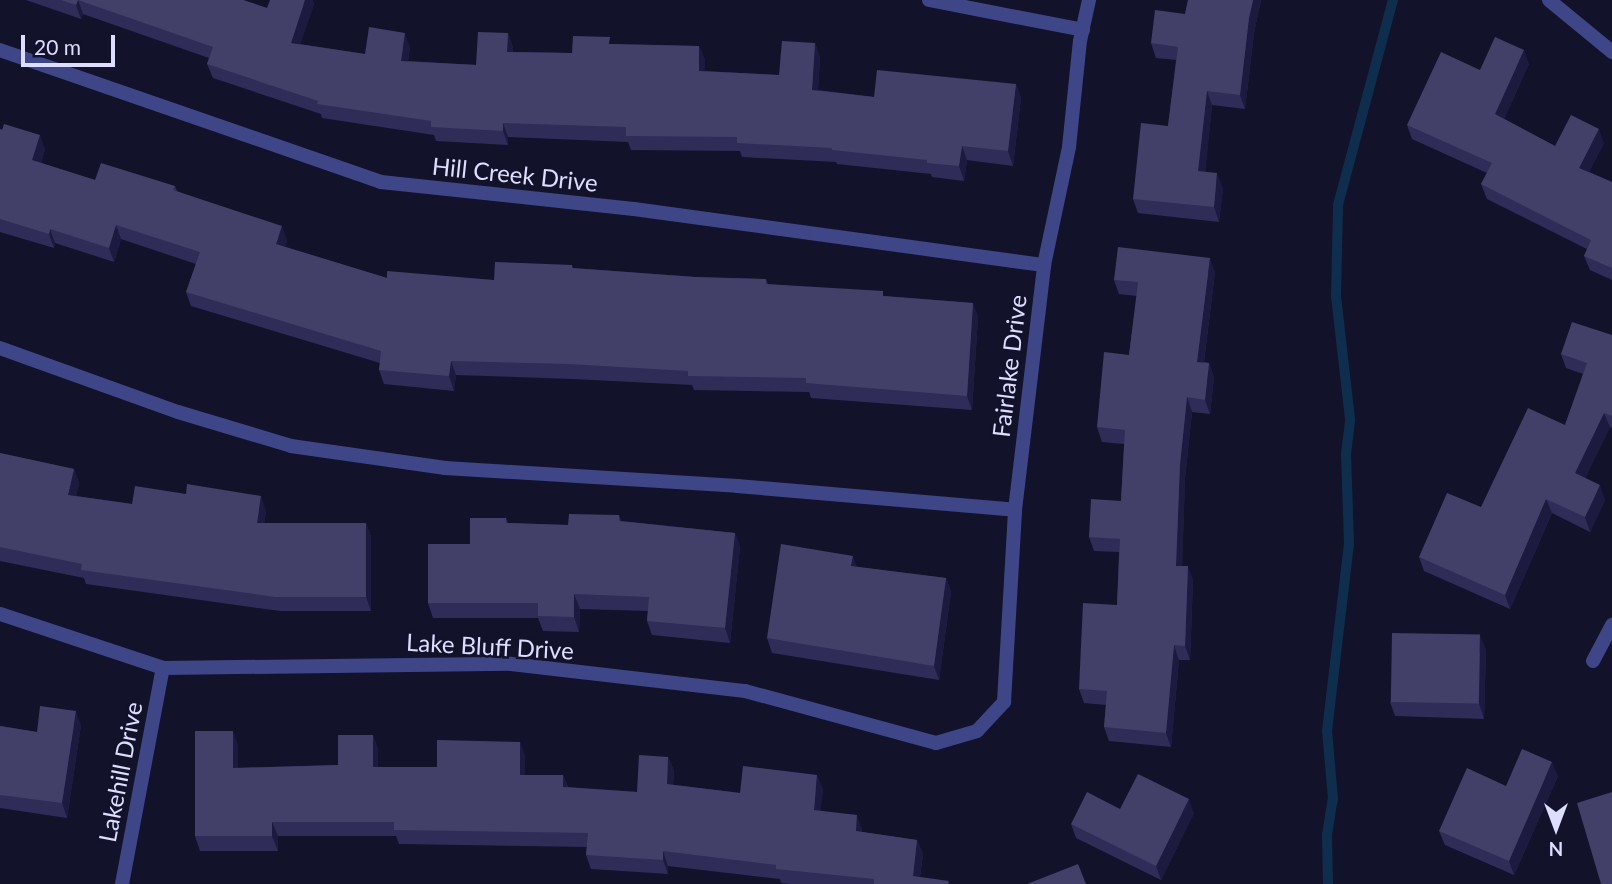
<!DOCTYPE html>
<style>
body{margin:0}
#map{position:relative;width:1612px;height:884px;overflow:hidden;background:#13122b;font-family:Lato,sans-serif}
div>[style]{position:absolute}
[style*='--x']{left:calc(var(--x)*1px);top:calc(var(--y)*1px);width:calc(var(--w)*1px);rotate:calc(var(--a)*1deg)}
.stream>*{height:10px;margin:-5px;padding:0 5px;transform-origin:5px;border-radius:5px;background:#0f2e4d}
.service>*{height:14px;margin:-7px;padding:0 7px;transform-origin:7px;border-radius:7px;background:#3f4688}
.minor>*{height:14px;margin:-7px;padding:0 7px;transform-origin:7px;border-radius:7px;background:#3f4688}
.wall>*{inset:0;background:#2f2c58}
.shaded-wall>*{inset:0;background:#1c1a3e}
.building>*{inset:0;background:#423f69;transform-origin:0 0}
span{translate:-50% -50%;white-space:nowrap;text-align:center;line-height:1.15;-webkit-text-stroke:5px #13122b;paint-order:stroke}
.street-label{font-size:24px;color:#dddefe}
.north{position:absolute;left:1521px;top:793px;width:70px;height:70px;-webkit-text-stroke:5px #13122b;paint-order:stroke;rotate:180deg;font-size:19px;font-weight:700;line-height:28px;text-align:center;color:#dddefe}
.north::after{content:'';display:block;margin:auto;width:24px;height:32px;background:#dddefe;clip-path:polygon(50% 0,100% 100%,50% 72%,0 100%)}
.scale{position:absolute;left:21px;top:35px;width:94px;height:32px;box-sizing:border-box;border:4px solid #dddefe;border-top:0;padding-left:9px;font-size:21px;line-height:24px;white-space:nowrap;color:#dddefe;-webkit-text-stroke:5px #13122b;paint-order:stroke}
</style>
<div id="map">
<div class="stream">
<i style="--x:1328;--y:884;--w:49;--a:-91.2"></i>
<i style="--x:1327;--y:835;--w:36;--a:-81"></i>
<i style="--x:1333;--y:799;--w:68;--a:-95"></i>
<i style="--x:1327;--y:731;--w:189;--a:-83.3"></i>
<i style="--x:1349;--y:543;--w:89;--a:-91.9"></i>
<i style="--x:1346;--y:454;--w:35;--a:-83"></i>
<i style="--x:1350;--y:419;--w:124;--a:-96.5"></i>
<i style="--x:1336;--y:296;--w:91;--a:-88.7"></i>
<i style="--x:1338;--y:205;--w:212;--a:-75"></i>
</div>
<div class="service">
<i style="--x:929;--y:0;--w:157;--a:11"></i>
<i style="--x:0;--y:348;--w:189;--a:19.8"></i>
<i style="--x:178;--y:412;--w:118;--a:16.7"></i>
<i style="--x:291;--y:446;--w:156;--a:8.1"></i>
<i style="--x:445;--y:468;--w:293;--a:3.5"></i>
<i style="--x:737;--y:486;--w:279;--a:4.9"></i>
</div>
<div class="minor">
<i style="--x:1549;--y:0;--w:82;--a:39.5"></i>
<i style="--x:0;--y:50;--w:403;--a:19.1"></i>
<i style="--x:381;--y:182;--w:254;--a:6.1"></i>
<i style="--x:634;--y:209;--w:414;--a:7.8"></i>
<i style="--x:0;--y:614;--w:172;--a:18.3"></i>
<i style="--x:163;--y:668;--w:348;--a:-0.7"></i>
<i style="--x:511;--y:664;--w:236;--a:6.6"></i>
<i style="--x:745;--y:691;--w:198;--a:15.2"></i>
<i style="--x:936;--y:743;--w:43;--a:-16.3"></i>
<i style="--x:977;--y:731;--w:40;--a:-47"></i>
<i style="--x:1004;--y:702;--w:192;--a:-86.7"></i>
<i style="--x:1015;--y:510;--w:247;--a:-83.2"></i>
<i style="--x:1044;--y:265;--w:121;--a:-78"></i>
<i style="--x:1069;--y:147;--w:107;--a:-84.1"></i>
<i style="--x:1080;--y:41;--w:42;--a:-77.6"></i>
<i style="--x:1593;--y:661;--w:41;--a:-62.2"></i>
<i style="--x:122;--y:884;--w:220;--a:-79.3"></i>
</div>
<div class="wall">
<i style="clip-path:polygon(26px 0,243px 0,267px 8px,314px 4px,300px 44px,365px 54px,410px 47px,408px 61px,476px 65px,508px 33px,513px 48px,513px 52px,572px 53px,612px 44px,699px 46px,705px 60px,704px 71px,779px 75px,815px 43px,820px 58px,818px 90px,874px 97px,1016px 84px,1021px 98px,1013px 166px,967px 160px,964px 181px,932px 177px,931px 174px,837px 164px,836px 162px,742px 157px,740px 151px,631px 150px,628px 142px,508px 137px,508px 145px,436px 141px,434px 135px,322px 118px,321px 114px,213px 78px,207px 64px,209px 58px,83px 14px,81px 19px)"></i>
<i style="clip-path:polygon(1188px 0,1261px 0,1254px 33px,1245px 109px,1212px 105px,1205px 172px,1223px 188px,1219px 222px,1138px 213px,1133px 199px,1168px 126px,1176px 60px,1156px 58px,1151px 43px,1185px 14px)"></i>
<i style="clip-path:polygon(1529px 64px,1504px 119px,1555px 146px,1604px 143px,1589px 172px,1612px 182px,1612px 280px,1590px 270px,1584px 256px,1587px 249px,1487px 199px,1481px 184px,1487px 173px,1412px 139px,1407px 125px,1480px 70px)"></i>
<i style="clip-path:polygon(0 129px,45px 149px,41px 163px,95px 180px,175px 186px,177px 191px,287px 240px,285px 247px,387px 278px,494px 280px,572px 265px,573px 268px,695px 277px,766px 279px,768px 284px,885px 296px,973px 303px,978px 317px,972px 410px,811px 398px,809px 392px,694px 390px,692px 385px,573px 379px,456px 375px,454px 391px,384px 384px,379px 370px,380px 363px,191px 306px,186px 292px,196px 264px,121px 239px,114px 262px,55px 243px,54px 248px,0 232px)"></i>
<i style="clip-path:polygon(1215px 272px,1204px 362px,1209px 363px,1214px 377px,1210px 414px,1192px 412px,1185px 478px,1182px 566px,1193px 580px,1190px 660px,1179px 660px,1171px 747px,1109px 741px,1104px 727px,1106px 705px,1084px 703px,1079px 689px,1117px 605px,1119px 552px,1094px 551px,1089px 537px,1121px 501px,1124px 444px,1102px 442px,1097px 427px,1129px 355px,1137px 296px,1119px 294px,1114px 280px)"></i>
<i style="clip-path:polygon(1612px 335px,1612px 428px,1610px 427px,1585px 478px,1605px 500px,1590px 532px,1552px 513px,1510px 609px,1424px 571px,1419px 557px,1481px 507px,1565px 425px,1583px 374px,1566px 368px,1561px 354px)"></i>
<i style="clip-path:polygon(0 453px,74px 469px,79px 483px,76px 496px,132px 504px,266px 511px,264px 523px,366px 523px,371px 537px,371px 611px,280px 611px,86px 584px,84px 578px,0 561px)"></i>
<i style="clip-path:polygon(619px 515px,621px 521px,735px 533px,740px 547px,730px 643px,652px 635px,647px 621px,648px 611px,580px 609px,579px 632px,543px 631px,538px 618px,433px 618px,428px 603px,470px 544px,506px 518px,508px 523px,568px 525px)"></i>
<i style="clip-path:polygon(857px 567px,946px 578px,951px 592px,939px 680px,772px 653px,767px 638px)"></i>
<i style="clip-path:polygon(1486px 649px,1484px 719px,1395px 716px,1390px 702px)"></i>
<i style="clip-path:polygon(81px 725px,67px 818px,0 808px,0 726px,37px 732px)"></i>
<i style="clip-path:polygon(373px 735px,378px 750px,378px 767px,437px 767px,520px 742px,525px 756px,525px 775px,563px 775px,568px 787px,637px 792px,668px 757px,674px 771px,673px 785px,740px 793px,823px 789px,820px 811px,862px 829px,862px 832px,917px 840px,923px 854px,920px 877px,950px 884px,790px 884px,781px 883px,780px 879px,668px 866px,668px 874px,591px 869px,586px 855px,587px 847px,399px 844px,396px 836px,278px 836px,278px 851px,200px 851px,195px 836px,238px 745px,238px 768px,338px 765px)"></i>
<i style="clip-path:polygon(1558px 776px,1514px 875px,1445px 845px,1439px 831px,1506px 786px)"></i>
<i style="clip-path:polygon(1120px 809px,1194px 813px,1161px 880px,1076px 838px,1071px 824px)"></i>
</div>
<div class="shaded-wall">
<i style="clip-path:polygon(78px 0,83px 14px,81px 19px,76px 5px)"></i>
<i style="clip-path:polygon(305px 0,313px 0,314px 4px,296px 57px,291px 43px)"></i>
<i style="clip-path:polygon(1253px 0,1261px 0,1254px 33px,1245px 109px,1240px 95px,1249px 18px)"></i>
<i style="clip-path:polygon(405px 33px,410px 47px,406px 75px,401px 61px)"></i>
<i style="clip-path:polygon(508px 33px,513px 48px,512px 66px,507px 52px)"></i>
<i style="clip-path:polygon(815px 43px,820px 58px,817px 104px,812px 90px)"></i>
<i style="clip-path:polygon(699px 46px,705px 60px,704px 85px,699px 71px)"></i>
<i style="clip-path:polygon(1524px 50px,1529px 64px,1500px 128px,1495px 114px)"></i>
<i style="clip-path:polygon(1016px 84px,1021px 98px,1013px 166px,1008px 151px)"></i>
<i style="clip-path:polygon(1207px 91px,1212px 105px,1204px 185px,1198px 171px)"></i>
<i style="clip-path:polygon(503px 123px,508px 137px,508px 145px,503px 131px)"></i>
<i style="clip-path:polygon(1599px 129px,1604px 143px,1584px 182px,1579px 168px)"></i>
<i style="clip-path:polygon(40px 135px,45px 149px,38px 174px,32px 160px)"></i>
<i style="clip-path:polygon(962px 146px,967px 160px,964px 181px,959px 166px)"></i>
<i style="clip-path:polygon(1217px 173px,1223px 188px,1219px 222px,1214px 207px)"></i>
<i style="clip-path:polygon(116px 225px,121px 239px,114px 262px,109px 248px)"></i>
<i style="clip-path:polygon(282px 226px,287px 240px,281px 259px,276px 244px)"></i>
<i style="clip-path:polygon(50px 229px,55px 243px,54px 248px,49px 234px)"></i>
<i style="clip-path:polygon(1210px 258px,1215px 272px,1202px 376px,1197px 362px)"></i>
<i style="clip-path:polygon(973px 303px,978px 317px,972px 410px,967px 396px)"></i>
<i style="clip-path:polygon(451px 361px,456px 375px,454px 391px,449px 376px)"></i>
<i style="clip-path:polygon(1209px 363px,1214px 377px,1210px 414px,1205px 400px)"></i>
<i style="clip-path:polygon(1187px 397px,1192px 412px,1185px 478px,1182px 580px,1176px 566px,1180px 464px)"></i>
<i style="clip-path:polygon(1604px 413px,1610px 427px,1580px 488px,1575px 473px)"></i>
<i style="clip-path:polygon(74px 469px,79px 483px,74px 509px,68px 495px)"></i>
<i style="clip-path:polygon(1600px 485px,1605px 500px,1590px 532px,1585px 517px)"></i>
<i style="clip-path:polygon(261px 496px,266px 511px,263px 537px,257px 523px)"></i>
<i style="clip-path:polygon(1546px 499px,1552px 513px,1510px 609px,1505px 595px)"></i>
<i style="clip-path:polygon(366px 523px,371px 537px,371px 611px,366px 597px)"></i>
<i style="clip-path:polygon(735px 533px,740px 547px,730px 643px,725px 628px)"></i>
<i style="clip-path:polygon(853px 556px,858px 570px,851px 566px)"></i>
<i style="clip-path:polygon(1188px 566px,1193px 580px,1190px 660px,1185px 646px)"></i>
<i style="clip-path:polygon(946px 578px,951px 592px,939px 680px,934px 666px)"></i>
<i style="clip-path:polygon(574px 594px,580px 609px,579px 632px,574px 617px)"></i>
<i style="clip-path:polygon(1480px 635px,1486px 649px,1484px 719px,1479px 704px)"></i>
<i style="clip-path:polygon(1174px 645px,1179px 660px,1171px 747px,1166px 733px)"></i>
<i style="clip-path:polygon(76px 711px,81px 725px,67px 818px,62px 803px)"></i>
<i style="clip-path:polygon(233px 731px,238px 745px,238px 782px,233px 768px)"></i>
<i style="clip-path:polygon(373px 735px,378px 750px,378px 781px,373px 767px)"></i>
<i style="clip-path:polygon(520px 742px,525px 756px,525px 789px,520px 775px)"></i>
<i style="clip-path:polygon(668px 757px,674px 771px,672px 798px,667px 784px)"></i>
<i style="clip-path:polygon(1552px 762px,1558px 776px,1514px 875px,1509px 861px)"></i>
<i style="clip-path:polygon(563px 775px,568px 789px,563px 787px)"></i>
<i style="clip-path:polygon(817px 775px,823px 789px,819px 824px,814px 810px)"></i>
<i style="clip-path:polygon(1189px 799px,1194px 813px,1161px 880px,1156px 866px)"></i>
<i style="clip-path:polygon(857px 815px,862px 829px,861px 846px,856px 831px)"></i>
<i style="clip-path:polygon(272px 822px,278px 836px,278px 851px,272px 836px)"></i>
<i style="clip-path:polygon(917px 840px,923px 854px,919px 884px,913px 876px)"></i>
<i style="clip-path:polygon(663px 851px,668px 866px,668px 874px,663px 860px)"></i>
</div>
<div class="building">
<i style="clip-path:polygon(61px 0,78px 0,76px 5px)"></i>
<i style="clip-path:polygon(78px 0,243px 0,267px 8px,270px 0,305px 0,291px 43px,365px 54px,369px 27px,405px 33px,401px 61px,476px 65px,478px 32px,508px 33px,507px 52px,572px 53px,573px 36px,610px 37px,609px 44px,699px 46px,699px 71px,779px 75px,782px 41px,815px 43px,812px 90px,874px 97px,877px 70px,1016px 84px,1008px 151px,962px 146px,959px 166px,927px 163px,927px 160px,832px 150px,832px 148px,737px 143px,737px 137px,626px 136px,626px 127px,503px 123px,503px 131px,431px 127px,431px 121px,317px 104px,318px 101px,207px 64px,213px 47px)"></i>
<i style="clip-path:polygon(1188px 0,1253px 0,1249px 18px,1240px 95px,1207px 91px,1198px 171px,1217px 173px,1214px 207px,1133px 199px,1141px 123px,1168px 126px,1178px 47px,1151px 43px,1155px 10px,1185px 14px)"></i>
<i style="clip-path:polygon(1495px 37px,1524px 50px,1495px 114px,1555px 146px,1571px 115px,1599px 129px,1579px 168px,1612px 182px,1612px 268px,1584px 256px,1591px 240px,1481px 184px,1492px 163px,1407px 125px,1441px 52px,1480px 70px)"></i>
<i style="clip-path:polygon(4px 124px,40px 135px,32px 160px,95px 180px,101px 163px,175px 186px,173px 190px,282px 226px,276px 244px,387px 278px,387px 271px,494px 280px,495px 262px,572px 265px,572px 268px,695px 277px,766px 279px,766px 284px,883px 291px,883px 296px,973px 303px,967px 396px,806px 383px,806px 378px,688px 376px,688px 371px,568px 364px,451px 361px,449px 376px,379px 370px,381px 351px,186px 292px,200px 252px,116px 225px,109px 248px,50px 229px,49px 234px,0 219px,0 129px,2px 130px)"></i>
<i style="clip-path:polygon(1118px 247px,1210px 258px,1197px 362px,1209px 363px,1205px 400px,1187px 397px,1180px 464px,1176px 566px,1188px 566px,1185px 646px,1174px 645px,1166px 733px,1104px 727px,1107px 691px,1079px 689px,1083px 603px,1117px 605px,1120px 539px,1089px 537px,1091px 499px,1121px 501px,1125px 430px,1097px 427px,1104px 352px,1129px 355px,1138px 282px,1114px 280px)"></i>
<i style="clip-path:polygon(1572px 322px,1612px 335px,1612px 416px,1604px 413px,1575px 473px,1600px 485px,1585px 517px,1546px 499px,1505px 595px,1419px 557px,1447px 493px,1481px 507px,1528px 408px,1565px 425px,1587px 363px,1561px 354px)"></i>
<i style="clip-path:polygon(0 453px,74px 469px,68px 495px,132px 504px,135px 486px,186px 494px,187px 484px,261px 496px,257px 523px,366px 523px,366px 597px,275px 597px,81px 570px,82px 564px,0 547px)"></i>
<i style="clip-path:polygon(569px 514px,619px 515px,619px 521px,735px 533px,725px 628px,647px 621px,649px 597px,574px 594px,574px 617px,538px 616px,538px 603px,428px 603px,428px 544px,470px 544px,470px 518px,506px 518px,506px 523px,568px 525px)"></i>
<i style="clip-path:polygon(781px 544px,853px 556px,851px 566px,946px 578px,934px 666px,767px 638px)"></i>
<i style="left:1392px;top:633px;width:88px;height:69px;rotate:1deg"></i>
<i style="clip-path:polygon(40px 706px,76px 711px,62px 803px,0 795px,0 726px,37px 732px)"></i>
<i style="clip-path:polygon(195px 731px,233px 731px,233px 768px,338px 765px,338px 735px,373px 735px,373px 767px,437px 767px,437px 740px,520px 742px,520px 775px,563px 775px,563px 787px,637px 792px,639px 755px,668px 757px,667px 784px,740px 793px,743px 766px,817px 775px,814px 810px,857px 815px,856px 831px,917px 840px,913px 876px,949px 881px,948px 884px,874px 884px,874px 879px,776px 869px,776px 865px,663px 851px,663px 860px,586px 855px,588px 833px,394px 830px,394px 822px,272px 822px,272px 836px,195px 836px)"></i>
<i style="clip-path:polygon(1522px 749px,1552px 762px,1509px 861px,1439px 831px,1467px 768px,1506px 786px)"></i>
<i style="clip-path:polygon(1138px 774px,1189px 799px,1156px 866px,1071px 824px,1087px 792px,1120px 809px)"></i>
<i style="clip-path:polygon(1612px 792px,1612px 884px,1601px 884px,1577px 803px)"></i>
<i style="clip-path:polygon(1078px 864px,1086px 884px,1027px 884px)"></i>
</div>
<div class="street-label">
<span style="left:515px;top:174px;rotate:6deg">Hill Creek Drive</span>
<span style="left:1009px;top:366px;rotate:-83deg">Fairlake Drive</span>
<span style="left:490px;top:646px;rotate:3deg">Lake Bluff Drive</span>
<span style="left:120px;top:772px;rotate:-79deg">Lakehill Drive</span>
</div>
<div class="north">N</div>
<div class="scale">20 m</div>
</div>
